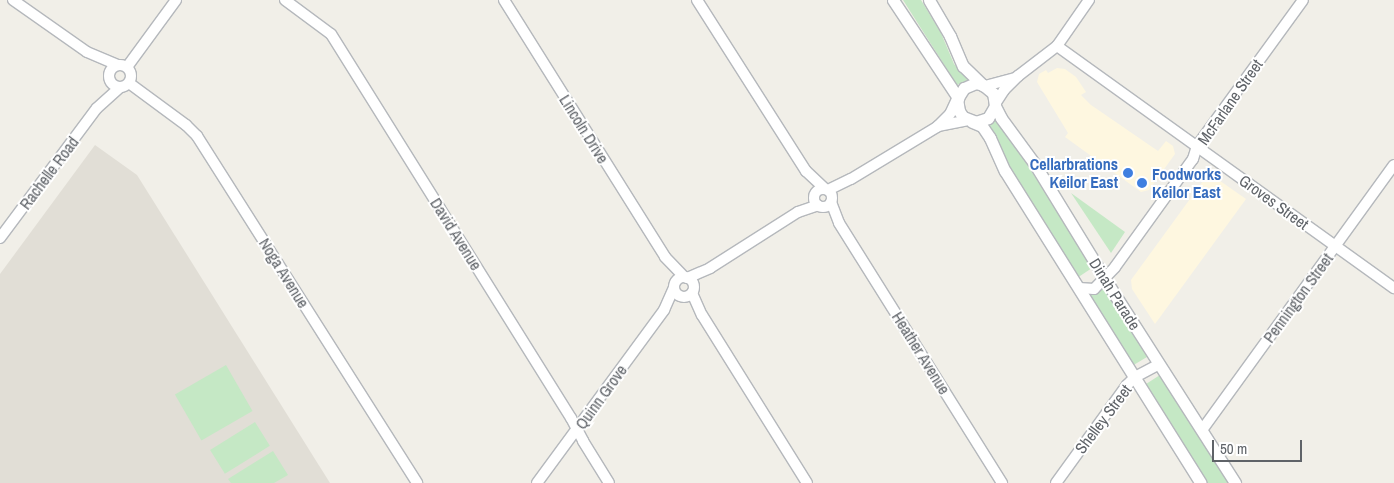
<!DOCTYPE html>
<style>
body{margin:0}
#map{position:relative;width:1394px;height:483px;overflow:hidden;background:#f1efe8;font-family:"Archivo Narrow",sans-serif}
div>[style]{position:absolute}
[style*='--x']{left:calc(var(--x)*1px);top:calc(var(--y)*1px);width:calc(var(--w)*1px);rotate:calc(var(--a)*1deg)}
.commercial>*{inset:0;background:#fef7e0}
.education>*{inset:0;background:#e1ded6}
.green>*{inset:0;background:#c5e8c5;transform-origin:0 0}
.roads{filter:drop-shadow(1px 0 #b5b8bc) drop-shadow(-1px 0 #b5b8bc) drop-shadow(0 1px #b5b8bc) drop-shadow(0 -1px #b5b8bc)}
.minor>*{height:10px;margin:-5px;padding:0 5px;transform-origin:5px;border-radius:5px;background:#fff}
.minor>.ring{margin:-5px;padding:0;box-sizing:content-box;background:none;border:10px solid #fff;border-radius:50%}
.tertiary>*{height:11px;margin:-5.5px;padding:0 5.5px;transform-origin:5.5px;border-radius:5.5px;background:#fff}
.dots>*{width:14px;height:14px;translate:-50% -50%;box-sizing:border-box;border:2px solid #fff;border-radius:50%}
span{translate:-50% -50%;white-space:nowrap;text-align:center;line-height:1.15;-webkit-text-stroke:4px #fff;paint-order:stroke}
.street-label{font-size:16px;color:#5f6368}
.shop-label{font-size:16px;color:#366cbe;font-weight:700}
.right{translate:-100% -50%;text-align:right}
.left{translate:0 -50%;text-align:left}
.scale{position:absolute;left:1212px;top:440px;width:90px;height:22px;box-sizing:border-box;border:2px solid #5f6368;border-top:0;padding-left:6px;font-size:15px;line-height:18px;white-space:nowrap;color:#5f6368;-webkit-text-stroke:4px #fff;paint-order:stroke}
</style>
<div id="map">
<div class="commercial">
<i style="clip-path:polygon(1057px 68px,1065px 69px,1076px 77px,1086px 92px,1081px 95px,1091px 105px,1158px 151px,1166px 141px,1173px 146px,1175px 154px,1149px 190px,1141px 192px,1065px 137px,1068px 133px,1037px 82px,1039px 74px,1046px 70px,1048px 73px)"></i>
<i style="clip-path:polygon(1213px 176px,1246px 199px,1155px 324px,1132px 289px,1131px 280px,1206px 177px)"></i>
</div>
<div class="education">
<i style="clip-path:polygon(95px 145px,137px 175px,330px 483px,0 483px,0 274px)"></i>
</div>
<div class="green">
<i style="clip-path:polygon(903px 0,921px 0,941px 33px,954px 64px,968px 80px,957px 85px)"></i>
<i style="clip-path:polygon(995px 117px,1005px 129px,1092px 268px,1077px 278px,1019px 184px,986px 123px)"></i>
<i style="clip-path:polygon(1071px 193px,1125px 232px,1111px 253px)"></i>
<i style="left:1106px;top:286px;width:82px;height:19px;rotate:59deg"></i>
<i style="left:226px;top:365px;width:53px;height:59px;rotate:60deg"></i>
<i style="clip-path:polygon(1160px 375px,1228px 483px,1207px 483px,1146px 384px)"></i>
<i style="left:255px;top:422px;width:28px;height:53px;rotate:58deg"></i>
<i style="clip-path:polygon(273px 451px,288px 475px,274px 483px,231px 483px,228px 479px)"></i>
</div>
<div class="roads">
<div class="minor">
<i style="--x:13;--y:0;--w:90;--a:35.1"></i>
<i style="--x:87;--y:52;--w:33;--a:23"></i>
<i style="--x:285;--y:0;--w:57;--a:36.5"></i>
<i style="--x:331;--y:34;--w:453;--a:58"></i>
<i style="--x:571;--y:418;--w:26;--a:62"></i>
<i style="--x:583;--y:441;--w:49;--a:58.2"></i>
<i style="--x:504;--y:0;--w:303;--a:57.9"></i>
<i style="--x:665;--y:257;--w:28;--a:46"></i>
<i style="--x:697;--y:0;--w:203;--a:57.5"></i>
<i style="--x:806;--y:171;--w:25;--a:43"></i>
<i style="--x:1057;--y:46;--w:415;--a:35.7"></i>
<i class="ring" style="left:109px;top:65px;width:12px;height:12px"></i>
<i style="--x:127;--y:67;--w:83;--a:-53.8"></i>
<i style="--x:129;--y:83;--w:71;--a:36.4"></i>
<i style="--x:186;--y:125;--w:16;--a:45"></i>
<i style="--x:197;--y:136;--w:411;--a:57.6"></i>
<i style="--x:985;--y:86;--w:31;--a:-15"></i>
<i style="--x:995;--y:104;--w:17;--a:-57"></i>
<i style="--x:1004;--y:90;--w:20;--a:-45"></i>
<i style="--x:1018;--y:76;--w:49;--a:-37.6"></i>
<i style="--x:1057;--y:46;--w:56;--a:-55.2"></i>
<i style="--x:938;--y:126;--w:31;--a:-11"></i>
<i class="ring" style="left:814px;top:189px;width:8px;height:8px"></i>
<i style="--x:828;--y:190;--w:25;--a:-26"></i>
<i style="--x:851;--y:179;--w:100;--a:-31.2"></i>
<i style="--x:937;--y:127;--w:18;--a:-45"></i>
<i style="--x:950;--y:114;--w:17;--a:-65"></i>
<i style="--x:831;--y:202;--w:22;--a:69"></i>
<i style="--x:839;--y:223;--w:307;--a:57.9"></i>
<i style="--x:0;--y:238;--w:162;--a:-53.3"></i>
<i style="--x:97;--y:108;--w:31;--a:-42"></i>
<i class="ring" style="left:674px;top:277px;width:10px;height:10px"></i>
<i style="--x:687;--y:278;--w:25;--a:-23"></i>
<i style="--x:710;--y:268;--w:104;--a:-32.5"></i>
<i style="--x:798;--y:212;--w:21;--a:-19"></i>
<i style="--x:1079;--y:288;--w:15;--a:4"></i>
<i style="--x:1094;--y:289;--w:30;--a:-46"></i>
<i style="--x:1115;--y:267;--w:133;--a:-54.2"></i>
<i style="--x:1193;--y:159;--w:14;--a:-73"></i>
<i style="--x:1197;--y:146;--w:180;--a:-54"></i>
<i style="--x:692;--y:293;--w:24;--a:66"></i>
<i style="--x:702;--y:315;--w:198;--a:58"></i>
<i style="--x:1202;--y:430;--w:327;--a:-54.1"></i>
<i style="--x:537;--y:483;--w:215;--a:-53.7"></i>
<i style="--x:664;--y:310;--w:24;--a:-66"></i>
<i style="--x:1056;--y:483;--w:121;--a:-54.1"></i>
<i style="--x:1127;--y:385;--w:11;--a:-45"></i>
<i style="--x:1135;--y:377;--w:27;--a:-28"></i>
</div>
<div class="tertiary">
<i style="--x:893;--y:0;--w:118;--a:56.4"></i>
<i style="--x:929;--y:0;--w:42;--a:59.7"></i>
<i style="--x:950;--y:36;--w:33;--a:67"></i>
<i style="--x:963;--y:66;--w:28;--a:44"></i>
<i style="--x:995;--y:106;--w:14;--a:120"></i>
<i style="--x:988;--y:118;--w:13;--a:162"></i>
<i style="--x:976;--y:122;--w:14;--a:-159"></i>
<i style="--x:963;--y:117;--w:7;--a:-124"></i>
<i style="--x:959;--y:111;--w:12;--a:-99"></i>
<i style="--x:957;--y:99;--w:13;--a:-58"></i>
<i style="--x:964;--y:88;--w:13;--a:-23"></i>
<i style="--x:976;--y:83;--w:7;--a:16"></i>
<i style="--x:983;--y:85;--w:13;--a:39"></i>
<i style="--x:993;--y:93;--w:13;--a:81"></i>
<i style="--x:995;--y:106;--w:13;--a:63"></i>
<i style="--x:1001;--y:118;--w:56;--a:53.7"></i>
<i style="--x:1034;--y:163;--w:155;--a:58.5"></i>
<i style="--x:1115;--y:295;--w:223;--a:57.4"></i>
<i style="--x:972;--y:122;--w:11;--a:22"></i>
<i style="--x:982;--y:126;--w:14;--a:56"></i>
<i style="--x:990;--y:138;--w:36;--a:66"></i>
<i style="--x:1005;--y:171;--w:368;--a:57.9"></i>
</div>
</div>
<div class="dots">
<i style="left:1128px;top:173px;background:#3f7fe0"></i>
<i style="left:1142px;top:183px;background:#3f7fe0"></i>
</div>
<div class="street-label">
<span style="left:1230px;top:102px;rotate:-55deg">McFarlane Street</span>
<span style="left:584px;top:129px;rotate:58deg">Lincoln Drive</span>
<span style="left:49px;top:173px;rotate:-53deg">Rachelle Road</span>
<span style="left:1274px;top:202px;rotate:36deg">Groves Street</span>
<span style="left:456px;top:234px;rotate:58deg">David Avenue</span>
<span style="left:284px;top:273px;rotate:58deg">Noga Avenue</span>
<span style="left:1115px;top:294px;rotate:58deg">Dinah Parade</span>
<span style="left:1298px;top:298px;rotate:-54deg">Pennington Street</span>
<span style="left:921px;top:353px;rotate:58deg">Heather Avenue</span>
<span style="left:601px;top:397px;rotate:-54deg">Quinn Grove</span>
<span style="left:1103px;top:419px;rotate:-53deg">Shelley Street</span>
</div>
<div class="shop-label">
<span class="right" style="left:1118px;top:173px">Cellarbrations<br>Keilor East</span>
<span class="left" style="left:1152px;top:183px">Foodworks<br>Keilor East</span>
</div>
<div class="scale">50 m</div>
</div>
